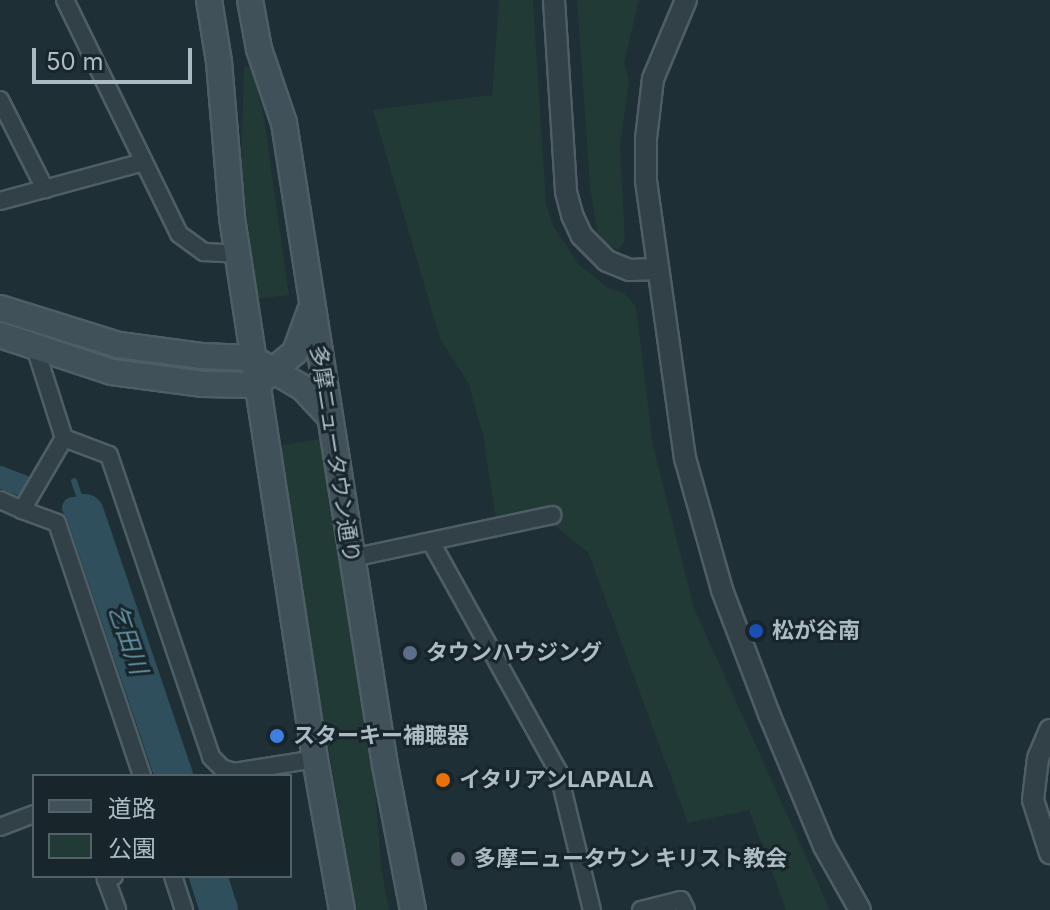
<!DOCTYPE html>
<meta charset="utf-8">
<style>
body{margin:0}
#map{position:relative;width:1050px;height:910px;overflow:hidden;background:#1e2f36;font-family:Inter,"Noto Sans JP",sans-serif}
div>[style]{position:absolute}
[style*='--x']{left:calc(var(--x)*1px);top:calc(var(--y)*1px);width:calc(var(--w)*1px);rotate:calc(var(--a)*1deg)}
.green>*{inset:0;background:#213a35}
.stream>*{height:6px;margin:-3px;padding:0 3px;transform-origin:3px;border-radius:3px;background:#2f4f5d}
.canal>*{height:22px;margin:-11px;padding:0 11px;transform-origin:11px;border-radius:11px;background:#2f4f5d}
.river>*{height:38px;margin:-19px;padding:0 19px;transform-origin:19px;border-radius:19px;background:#2f4f5d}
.roads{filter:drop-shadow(2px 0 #4f5e65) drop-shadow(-2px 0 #4f5e65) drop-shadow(0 2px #4f5e65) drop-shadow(0 -2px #4f5e65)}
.minor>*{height:16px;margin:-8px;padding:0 8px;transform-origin:8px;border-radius:8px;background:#324047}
.tertiary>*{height:20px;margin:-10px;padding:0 10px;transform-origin:10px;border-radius:10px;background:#324047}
.secondary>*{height:24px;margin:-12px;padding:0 12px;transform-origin:12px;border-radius:12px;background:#40515a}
.dots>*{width:22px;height:22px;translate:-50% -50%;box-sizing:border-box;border:4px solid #18252b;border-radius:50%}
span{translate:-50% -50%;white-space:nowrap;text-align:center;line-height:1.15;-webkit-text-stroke:6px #18252b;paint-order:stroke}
.street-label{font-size:22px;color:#acbcc4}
.poi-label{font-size:22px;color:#acbcc4;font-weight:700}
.left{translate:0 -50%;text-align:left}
.water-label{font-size:24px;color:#6392a5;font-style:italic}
.legend{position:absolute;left:32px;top:774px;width:260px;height:104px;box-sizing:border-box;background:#18252b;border:2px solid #536168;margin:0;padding:10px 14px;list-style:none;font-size:24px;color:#acbcc4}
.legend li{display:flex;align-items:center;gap:16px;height:40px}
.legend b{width:40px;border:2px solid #536168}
.scale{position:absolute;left:32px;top:48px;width:160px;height:36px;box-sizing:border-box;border:4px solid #acbcc4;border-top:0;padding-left:10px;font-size:24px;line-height:28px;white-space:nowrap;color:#acbcc4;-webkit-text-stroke:6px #18252b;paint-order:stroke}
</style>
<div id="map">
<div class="green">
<i style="clip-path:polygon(499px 0,533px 0,546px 204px,553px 225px,578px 264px,608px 288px,624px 293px,636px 307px,653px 446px,694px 608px,830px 910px,786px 910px,749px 810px,688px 823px,588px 552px,556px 527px,497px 526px,483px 435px,469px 385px,440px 338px,373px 110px,492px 95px)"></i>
<i style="clip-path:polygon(577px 0,639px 0,624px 63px,629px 82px,620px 147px,625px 241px,618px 250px,605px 242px,597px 231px,590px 187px)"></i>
<i style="clip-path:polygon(244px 67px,251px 67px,263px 111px,289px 295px,257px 299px,241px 168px)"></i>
<i style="clip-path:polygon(320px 439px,374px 775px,381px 867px,389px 910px,356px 910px,277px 446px)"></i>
</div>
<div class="stream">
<i style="--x:74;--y:481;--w:34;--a:71"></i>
</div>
<div class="canal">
<i style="--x:0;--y:477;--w:25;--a:21"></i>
<i style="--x:73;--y:508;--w:13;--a:23"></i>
</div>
<div class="river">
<i style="--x:85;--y:513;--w:278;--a:71.3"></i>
<i style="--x:208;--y:876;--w:36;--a:72"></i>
</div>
<div class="roads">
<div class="minor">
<i style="--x:65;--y:0;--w:260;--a:64"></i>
<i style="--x:179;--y:234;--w:31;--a:36"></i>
<i style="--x:204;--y:252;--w:33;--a:3"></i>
<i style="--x:0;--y:100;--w:100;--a:63.2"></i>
<i style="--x:0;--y:201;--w:149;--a:-15.2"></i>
<i style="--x:64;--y:438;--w:48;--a:20.7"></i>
<i style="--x:109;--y:455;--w:319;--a:71.3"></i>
<i style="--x:211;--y:757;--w:16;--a:45"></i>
<i style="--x:222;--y:768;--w:13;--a:18"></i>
<i style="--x:234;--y:772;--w:82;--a:-9.1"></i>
<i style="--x:0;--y:500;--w:24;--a:24"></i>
<i style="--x:22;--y:510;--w:83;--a:-59.7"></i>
<i style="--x:64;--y:438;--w:92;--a:-107.7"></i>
<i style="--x:22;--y:510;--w:37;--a:20"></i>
<i style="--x:57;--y:523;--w:267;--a:71.4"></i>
<i style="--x:431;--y:542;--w:262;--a:61"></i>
<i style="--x:558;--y:771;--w:143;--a:76.3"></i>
<i style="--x:352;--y:558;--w:205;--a:-12.1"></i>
<i style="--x:0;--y:827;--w:36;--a:-21"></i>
<i style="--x:114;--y:876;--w:9;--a:159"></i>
<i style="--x:106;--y:879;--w:33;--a:70"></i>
<i style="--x:173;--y:876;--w:36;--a:72"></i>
<i style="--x:641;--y:910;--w:41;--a:-14"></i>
<i style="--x:681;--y:900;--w:11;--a:63"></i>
</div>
<div class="tertiary">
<i style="--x:554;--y:0;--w:192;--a:86.4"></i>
<i style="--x:566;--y:192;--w:24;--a:75"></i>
<i style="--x:572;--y:215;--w:23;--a:65"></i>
<i style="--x:582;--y:236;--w:35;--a:45"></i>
<i style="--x:607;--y:261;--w:24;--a:22"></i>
<i style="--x:629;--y:270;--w:28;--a:-2"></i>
<i style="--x:686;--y:0;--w:86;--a:112.7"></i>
<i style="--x:653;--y:79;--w:60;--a:96.7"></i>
<i style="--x:646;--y:139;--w:42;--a:90"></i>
<i style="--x:646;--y:181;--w:280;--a:82"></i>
<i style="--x:685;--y:458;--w:137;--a:74.3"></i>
<i style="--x:722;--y:590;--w:133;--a:69.2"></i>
<i style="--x:769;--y:714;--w:143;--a:67.4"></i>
<i style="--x:824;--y:846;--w:73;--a:60.6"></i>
<i style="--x:1050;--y:730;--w:30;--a:113"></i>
<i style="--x:1038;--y:758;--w:42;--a:96.8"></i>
<i style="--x:1033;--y:800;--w:56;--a:72.2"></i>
</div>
<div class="secondary">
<i style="--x:209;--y:0;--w:63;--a:80.8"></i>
<i style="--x:219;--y:62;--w:157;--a:85.2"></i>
<i style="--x:232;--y:218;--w:547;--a:81.28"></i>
<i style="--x:315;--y:759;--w:153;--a:79.9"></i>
<i style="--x:250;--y:0;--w:50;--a:79.6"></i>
<i style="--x:259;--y:49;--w:78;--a:71.3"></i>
<i style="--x:284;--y:123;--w:650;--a:81.06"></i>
<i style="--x:385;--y:765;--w:148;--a:79.1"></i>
<i style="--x:0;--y:308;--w:125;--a:17.3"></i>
<i style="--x:119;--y:345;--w:83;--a:7.6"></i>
<i style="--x:201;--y:356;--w:51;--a:2.2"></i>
<i style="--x:252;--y:358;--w:59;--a:30.5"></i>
<i style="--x:303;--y:388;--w:38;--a:47"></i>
<i style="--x:0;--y:335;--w:118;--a:18.3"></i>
<i style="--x:112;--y:372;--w:92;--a:7.5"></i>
<i style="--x:203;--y:384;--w:53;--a:1.1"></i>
<i style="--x:256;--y:385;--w:51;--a:-40.2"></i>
<i style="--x:295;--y:352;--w:44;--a:-69.9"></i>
</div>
</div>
<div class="dots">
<i style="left:756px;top:631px;background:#1a4fb4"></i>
<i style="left:410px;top:653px;background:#5c6f8a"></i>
<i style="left:277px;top:736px;background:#3f7fe0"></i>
<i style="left:443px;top:780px;background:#e8710a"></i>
<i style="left:458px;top:859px;background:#6b7280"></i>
</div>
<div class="street-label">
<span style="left:335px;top:454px;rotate:81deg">多摩ニュータウン通り</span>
</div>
<div class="poi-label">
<span class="left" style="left:772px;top:631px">松が谷南</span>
<span class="left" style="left:426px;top:653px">タウンハウジング</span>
<span class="left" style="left:293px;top:736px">スターキー補聴器</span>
<span class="left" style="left:459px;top:780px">イタリアンLAPALA</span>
<span class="left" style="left:474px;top:859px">多摩ニュータウン キリスト教会</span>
</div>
<div class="water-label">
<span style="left:128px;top:639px;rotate:71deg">乞田川</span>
</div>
<ul class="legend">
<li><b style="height:10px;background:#40515a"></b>道路</li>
<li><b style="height:22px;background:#213a35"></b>公園</li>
</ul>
<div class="scale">50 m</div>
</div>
